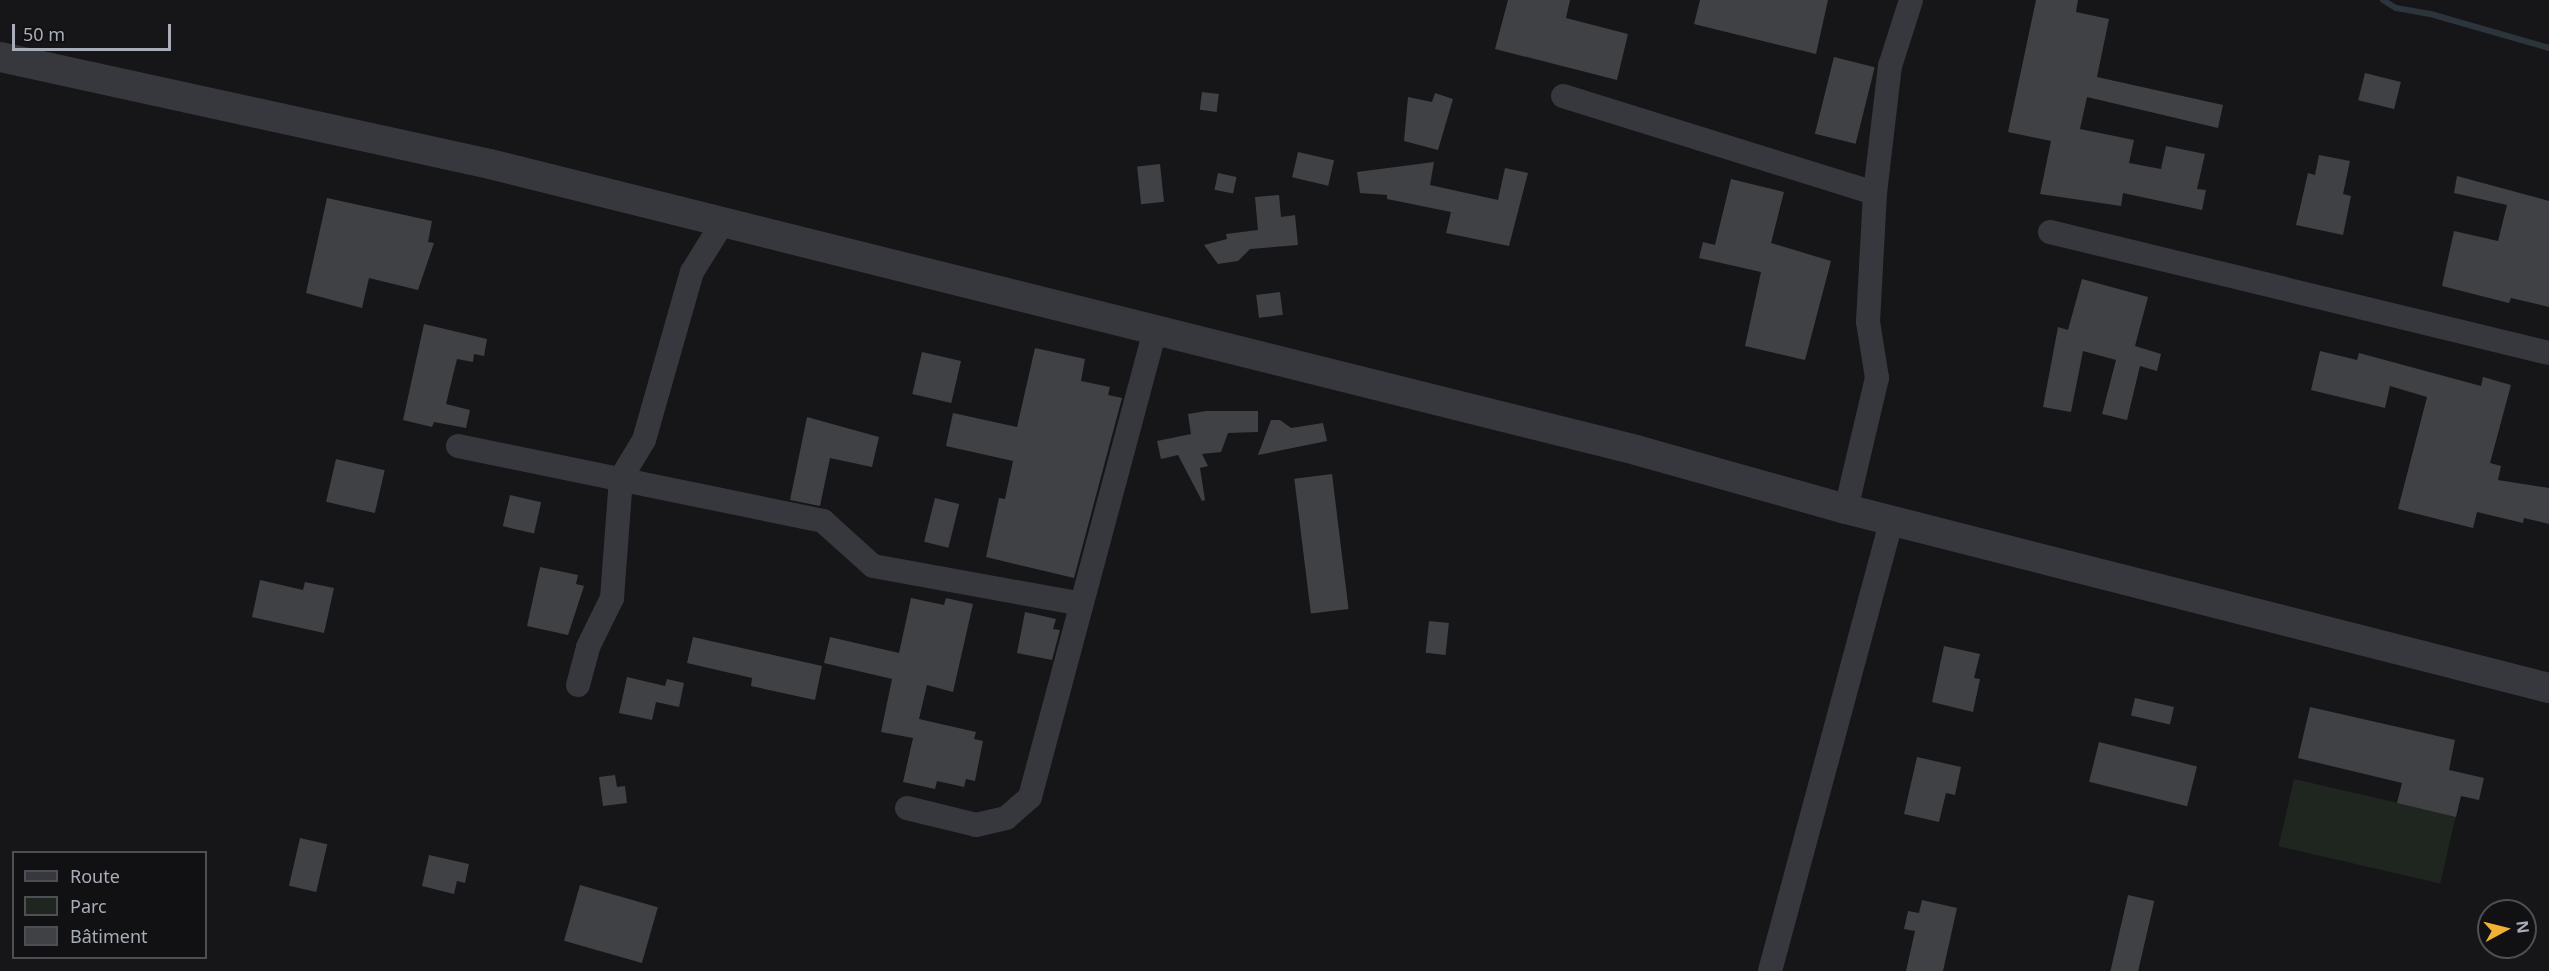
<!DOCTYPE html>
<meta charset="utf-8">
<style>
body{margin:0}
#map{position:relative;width:2549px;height:971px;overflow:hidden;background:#161618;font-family:"Noto Sans",sans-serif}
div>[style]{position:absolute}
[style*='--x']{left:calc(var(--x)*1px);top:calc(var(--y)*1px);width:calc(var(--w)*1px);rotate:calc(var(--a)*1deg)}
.green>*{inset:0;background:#1e261f;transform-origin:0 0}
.stream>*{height:6px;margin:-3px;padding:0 3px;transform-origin:3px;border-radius:3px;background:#2c353c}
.building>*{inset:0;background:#404145;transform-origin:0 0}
.minor>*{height:24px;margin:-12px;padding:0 12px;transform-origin:12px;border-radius:12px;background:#37383d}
.tertiary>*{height:30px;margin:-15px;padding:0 15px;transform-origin:15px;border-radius:15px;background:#37383d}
span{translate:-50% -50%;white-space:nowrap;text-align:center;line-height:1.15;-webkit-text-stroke:6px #111113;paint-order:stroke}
.legend{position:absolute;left:12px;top:851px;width:195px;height:108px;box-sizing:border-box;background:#111113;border:2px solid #4d4f55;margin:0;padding:8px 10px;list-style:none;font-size:18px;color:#a8adb8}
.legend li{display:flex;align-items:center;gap:12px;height:30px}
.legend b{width:30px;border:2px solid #4d4f55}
.north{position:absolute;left:2477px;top:899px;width:60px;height:60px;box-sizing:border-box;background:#111113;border:2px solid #4d4f55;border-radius:50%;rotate:83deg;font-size:16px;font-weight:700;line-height:24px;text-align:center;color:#a8adb8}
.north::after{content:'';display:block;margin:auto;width:21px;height:27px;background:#f2b134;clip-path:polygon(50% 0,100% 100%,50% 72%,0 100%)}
.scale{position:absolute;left:12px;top:24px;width:159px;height:27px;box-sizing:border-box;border:3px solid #a8adb8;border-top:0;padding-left:8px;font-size:18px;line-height:21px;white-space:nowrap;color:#a8adb8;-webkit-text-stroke:4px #111113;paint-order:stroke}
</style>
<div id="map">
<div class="green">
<i style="left:2294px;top:779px;width:166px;height:69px;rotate:13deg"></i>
</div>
<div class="stream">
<i style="--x:2383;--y:0;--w:15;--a:32"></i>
<i style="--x:2396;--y:8;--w:39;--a:10"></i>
<i style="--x:2434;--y:15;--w:120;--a:16"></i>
</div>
<div class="building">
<i style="clip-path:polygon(1508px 0,1570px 0,1566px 18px,1628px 34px,1617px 80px,1495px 49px)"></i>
<i style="clip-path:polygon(1700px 0,1828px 0,1816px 54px,1694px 24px)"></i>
<i style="clip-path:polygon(2036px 0,2078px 0,2076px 12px,2109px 19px,2097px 77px,2223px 105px,2218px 128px,2087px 97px,2080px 129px,2134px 140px,2129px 163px,2161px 169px,2166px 146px,2205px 154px,2197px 189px,2206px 190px,2202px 210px,2123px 193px,2121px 206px,2040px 194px,2051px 141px,2008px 132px)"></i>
<i style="left:1834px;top:57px;width:42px;height:79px;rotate:14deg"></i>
<i style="left:2365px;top:73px;width:37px;height:28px;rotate:14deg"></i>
<i style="left:1202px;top:92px;width:17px;height:18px;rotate:7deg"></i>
<i style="clip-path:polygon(1435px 93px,1453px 99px,1438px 150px,1404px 141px,1408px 97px,1432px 102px)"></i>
<i style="left:1298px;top:152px;width:37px;height:26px;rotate:13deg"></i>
<i style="clip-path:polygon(2319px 155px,2350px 161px,2343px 194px,2351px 196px,2343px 235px,2296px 225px,2308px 173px,2315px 175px)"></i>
<i style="clip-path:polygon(1434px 162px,1430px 185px,1498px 200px,1505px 168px,1528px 173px,1509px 246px,1446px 233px,1451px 212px,1387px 199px,1387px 195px,1360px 193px,1357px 172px)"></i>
<i style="left:1160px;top:164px;width:38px;height:23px;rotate:84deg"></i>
<i style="left:1218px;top:173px;width:19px;height:17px;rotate:12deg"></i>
<i style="clip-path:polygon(2457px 176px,2549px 201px,2549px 307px,2511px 298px,2509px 303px,2442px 286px,2454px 231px,2498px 241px,2507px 205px,2454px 193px)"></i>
<i style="clip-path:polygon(1731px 179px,1784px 192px,1771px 243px,1831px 261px,1805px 360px,1745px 346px,1761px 272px,1699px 258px,1703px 242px,1715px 245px)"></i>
<i style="clip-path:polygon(1279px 195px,1281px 217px,1295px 215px,1298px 245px,1250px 249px,1238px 261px,1218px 264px,1204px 245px,1227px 239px,1226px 234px,1258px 230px,1255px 197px)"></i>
<i style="clip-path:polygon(327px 198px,432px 221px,428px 242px,434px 243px,418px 290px,369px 278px,362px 308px,306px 293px)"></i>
<i style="clip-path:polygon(2082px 279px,2148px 297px,2135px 346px,2161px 354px,2157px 371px,2140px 366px,2127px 420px,2102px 414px,2116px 360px,2083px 351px,2071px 412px,2043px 407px,2058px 327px,2068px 330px)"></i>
<i style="left:1280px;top:292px;width:23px;height:24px;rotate:83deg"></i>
<i style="clip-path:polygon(424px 324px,487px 339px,484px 356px,474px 354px,473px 362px,457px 359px,446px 404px,470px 410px,466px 428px,434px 422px,432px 427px,403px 420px)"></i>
<i style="clip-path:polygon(1035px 348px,1085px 359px,1081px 381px,1110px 387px,1108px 395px,1122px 398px,1074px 578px,986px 557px,999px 498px,1005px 499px,1013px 461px,946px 446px,953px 413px,1017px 427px)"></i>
<i style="clip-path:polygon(2320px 351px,2357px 360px,2359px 353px,2481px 386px,2483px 377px,2511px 385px,2490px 463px,2501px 466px,2498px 480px,2549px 488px,2549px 524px,2524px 518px,2523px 523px,2477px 512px,2473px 528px,2398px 509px,2427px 397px,2390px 386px,2385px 408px,2311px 390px)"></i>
<i style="left:922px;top:352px;width:40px;height:43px;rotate:13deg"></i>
<i style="clip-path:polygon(1206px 411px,1258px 411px,1258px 432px,1228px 433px,1221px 452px,1202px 454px,1208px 466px,1200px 468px,1205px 500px,1202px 501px,1178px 455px,1161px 459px,1157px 441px,1191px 434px,1188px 414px)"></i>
<i style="clip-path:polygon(807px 417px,879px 437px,872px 467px,830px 458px,820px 506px,790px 500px)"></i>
<i style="clip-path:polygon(1271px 420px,1280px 420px,1291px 428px,1323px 423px,1327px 441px,1258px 455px)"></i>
<i style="left:336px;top:459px;width:50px;height:44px;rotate:13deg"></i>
<i style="left:1332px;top:474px;width:136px;height:38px;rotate:83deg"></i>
<i style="left:510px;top:495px;width:32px;height:32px;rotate:13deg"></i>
<i style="left:935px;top:498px;width:25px;height:45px;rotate:14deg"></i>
<i style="clip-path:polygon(540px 567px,578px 575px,576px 584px,584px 586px,568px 635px,527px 626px)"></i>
<i style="clip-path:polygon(260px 580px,303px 590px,305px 582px,334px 588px,324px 633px,252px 617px)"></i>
<i style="clip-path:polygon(911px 598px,944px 605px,946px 598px,973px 604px,953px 692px,927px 685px,919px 719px,976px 732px,974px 739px,983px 741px,975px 781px,966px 779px,964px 787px,937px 781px,935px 789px,903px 782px,913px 738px,881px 732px,892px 679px,824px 663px,830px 637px,899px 653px)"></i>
<i style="clip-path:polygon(1025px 612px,1056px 619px,1053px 629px,1060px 630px,1052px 660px,1017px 653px)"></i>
<i style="left:1429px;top:621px;width:20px;height:32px;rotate:6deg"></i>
<i style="clip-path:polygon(693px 637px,822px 666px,815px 700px,751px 686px,752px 678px,687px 663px)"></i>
<i style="clip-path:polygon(1944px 646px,1980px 654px,1974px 678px,1980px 679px,1973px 712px,1932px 702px)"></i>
<i style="clip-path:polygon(627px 677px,665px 686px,667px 679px,684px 683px,679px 707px,656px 702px,652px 720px,619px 713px)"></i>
<i style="left:2135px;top:698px;width:40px;height:18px;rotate:13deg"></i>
<i style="clip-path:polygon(2310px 707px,2455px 740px,2449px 770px,2484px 778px,2479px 800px,2461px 796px,2456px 817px,2397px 803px,2402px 783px,2298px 758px)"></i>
<i style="left:2099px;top:742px;width:101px;height:41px;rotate:14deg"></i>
<i style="clip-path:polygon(1917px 757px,1961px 767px,1955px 795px,1946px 793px,1939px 822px,1904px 814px)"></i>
<i style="clip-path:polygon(615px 775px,617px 787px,625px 786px,627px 803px,603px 806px,599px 777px)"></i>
<i style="left:300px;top:838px;width:28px;height:49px;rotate:13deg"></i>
<i style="clip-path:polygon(429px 855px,469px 864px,465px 883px,457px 881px,454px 894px,422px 886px)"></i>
<i style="left:580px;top:885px;width:81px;height:58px;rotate:16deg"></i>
<i style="left:2128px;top:895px;width:27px;height:78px;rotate:13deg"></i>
<i style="clip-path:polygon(1922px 900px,1957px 908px,1943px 971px,1906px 971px,1915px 931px,1904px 929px,1908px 911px,1919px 913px)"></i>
</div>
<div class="minor">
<i style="--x:1563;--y:96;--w:327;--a:17.3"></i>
<i style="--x:2050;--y:232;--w:513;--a:13.63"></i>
<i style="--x:458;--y:446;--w:373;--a:11.6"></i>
<i style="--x:823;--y:521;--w:67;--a:42"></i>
<i style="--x:873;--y:566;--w:212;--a:10.3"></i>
<i style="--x:1846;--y:509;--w:135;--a:-76.7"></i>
<i style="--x:1877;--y:378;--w:57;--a:-99.1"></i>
<i style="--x:1868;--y:322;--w:129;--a:-86.9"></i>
<i style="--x:1875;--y:193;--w:128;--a:-83.3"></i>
<i style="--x:1890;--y:66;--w:69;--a:-72.3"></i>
<i style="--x:578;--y:685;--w:39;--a:-75"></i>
<i style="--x:588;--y:647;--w:55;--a:-63.9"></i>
<i style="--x:612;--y:598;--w:120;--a:-85.7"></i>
<i style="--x:621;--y:478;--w:44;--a:-58.8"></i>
<i style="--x:644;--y:440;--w:175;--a:-74.1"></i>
<i style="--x:692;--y:272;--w:59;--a:-58.2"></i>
<i style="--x:907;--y:808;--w:71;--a:13.8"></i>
<i style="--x:976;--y:825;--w:31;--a:-13"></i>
<i style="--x:1006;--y:818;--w:32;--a:-41"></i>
<i style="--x:1030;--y:797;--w:483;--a:-75"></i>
<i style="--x:1770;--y:971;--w:467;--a:-74.9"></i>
</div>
<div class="tertiary">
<i style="--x:0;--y:57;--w:502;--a:12.32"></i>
<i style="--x:490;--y:164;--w:1181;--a:14.01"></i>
<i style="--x:1636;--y:450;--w:218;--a:15.7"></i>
<i style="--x:1846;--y:509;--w:725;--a:14.29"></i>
</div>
<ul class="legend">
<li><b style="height:8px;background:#37383d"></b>Route</li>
<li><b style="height:16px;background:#1e261f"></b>Parc</li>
<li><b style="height:16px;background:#404145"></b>Bâtiment</li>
</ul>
<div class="north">N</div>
<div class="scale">50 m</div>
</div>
